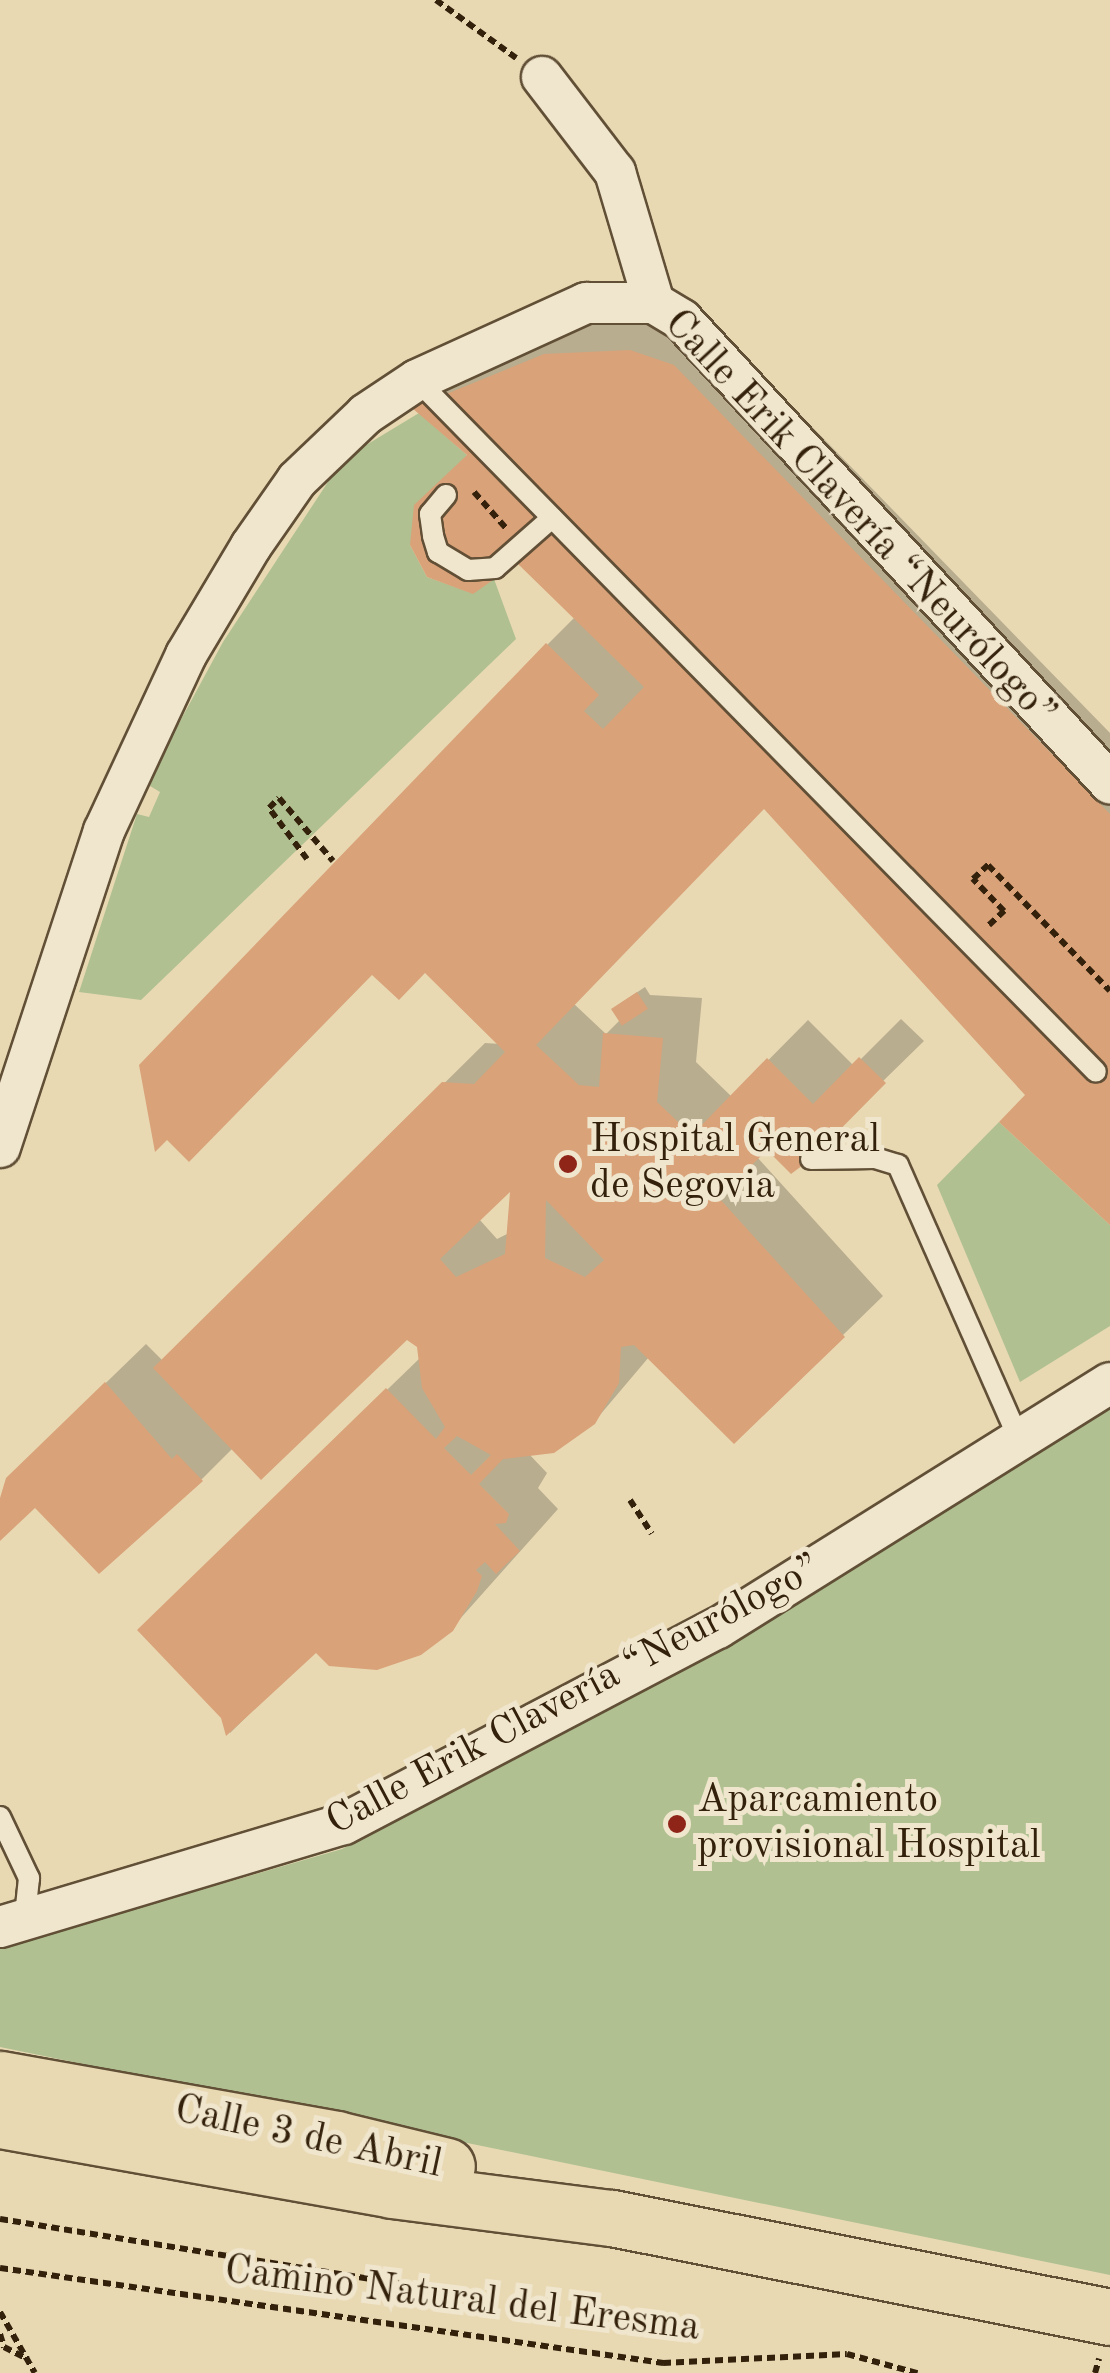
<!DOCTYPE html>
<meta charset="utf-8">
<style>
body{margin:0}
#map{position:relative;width:1110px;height:2373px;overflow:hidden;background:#e8d9b3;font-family:"Old Standard TT",serif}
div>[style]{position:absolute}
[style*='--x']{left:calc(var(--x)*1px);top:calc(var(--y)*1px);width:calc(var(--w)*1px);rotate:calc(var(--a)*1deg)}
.green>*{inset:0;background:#b0c091}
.shadow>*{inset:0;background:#0003}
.building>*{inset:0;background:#d9a279;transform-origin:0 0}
.path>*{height:6px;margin-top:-3px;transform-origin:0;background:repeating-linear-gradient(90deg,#34210c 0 8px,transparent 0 13px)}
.roads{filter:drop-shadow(2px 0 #614f36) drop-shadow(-2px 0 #614f36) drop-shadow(0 2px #614f36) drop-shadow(0 -2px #614f36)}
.lane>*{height:20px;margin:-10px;padding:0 10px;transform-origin:10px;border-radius:10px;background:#f0e6ce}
.street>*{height:40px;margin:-20px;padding:0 20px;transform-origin:20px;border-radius:20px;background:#f0e6ce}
.highway>*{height:55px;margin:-27.5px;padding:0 27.5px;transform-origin:27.5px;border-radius:27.5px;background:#e8d9b3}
.dots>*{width:28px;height:28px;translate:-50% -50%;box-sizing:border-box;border:5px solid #f0e6ce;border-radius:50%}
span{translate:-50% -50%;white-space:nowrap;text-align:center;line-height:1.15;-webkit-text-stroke:10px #f0e6ce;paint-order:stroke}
.street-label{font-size:40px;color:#34210c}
.poi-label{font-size:40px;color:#34210c}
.left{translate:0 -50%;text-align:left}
</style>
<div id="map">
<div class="green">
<i style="clip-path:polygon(419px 413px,467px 455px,410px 545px,427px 577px,472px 593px,494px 579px,516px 639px,141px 1000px,79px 992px,137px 814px,149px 817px,160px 792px,150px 786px,158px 762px,223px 642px,343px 459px)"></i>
<i style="clip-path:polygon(999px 1122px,1110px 1225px,1110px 1326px,1020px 1382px,937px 1185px)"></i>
<i style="clip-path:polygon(1110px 1400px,1110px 2275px,0 2047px,0 1948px,342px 1849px,599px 1713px)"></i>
</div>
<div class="shadow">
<i style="clip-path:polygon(evenodd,586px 315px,714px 326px,1110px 733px,1110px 1221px,1029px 1095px,768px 803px,573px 1003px,606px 1034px,621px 1019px,621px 1003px,645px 987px,650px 995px,702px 998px,696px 1062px,732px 1097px,808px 1020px,854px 1066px,901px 1019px,924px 1041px,791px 1171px,767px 1147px,757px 1157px,883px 1296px,843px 1335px,649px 1357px,594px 1422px,529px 1454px,547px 1473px,538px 1488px,558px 1509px,451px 1629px,316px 1649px,230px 1733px,180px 1590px,421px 1357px,419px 1346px,407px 1337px,233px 1448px,201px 1480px,35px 1504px,0 1538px,0 1507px,49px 1438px,146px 1344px,163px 1361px,485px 1043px,501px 1044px,547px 645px,575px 617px,517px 560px,471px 455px,416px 408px,455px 368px,586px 315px,513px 1186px,509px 1233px,497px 1239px,479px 1219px,513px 1186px)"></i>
</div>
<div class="building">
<i style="clip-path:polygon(evenodd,630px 350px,674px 365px,1110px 814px,1110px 1225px,999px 1122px,1025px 1095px,764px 809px,536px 1045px,579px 1085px,599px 1087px,603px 1033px,663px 1038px,657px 1102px,692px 1135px,767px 1058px,813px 1104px,859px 1057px,886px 1083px,811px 1159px,791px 1174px,767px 1150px,719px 1198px,845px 1337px,734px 1444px,634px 1345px,621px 1347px,619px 1383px,595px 1424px,554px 1453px,503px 1459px,479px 1484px,509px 1514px,506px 1523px,495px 1524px,520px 1551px,496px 1574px,485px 1562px,476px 1570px,482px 1576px,477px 1591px,453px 1631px,421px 1655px,377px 1670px,329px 1666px,316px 1653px,226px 1736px,221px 1718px,137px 1630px,386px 1388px,436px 1439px,445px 1427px,422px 1388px,417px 1347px,407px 1340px,261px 1480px,153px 1368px,442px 1082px,474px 1084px,505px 1052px,425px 973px,399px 1000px,372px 975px,189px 1162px,167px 1140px,155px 1152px,139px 1065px,546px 643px,599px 695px,584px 711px,603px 729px,644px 687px,517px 563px,473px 594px,427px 577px,410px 545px,414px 505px,467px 455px,412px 408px,544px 354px,630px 350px,510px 1192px,505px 1254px,456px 1277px,440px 1259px,510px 1192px,630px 350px,546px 1200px,604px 1260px,585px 1277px,545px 1258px,546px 1200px,630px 350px,457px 1436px,491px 1455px,471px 1475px,444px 1448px,457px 1436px)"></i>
<i style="left:637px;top:992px;width:20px;height:31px;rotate:57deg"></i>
<i style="clip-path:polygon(105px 1382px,172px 1459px,177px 1454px,203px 1481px,99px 1574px,35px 1508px,0 1541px,0 1498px,6px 1478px)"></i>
</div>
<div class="path">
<i style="--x:436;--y:0;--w:99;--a:35.9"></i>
<i style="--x:474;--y:492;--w:48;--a:48.4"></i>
<i style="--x:307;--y:859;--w:64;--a:-126.7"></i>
<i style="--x:269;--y:808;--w:14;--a:-45"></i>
<i style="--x:279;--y:798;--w:83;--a:49.4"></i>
<i style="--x:989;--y:925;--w:21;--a:-43"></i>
<i style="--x:1004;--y:911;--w:45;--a:-134.1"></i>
<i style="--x:973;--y:879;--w:21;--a:-43"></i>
<i style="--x:988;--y:865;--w:175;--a:45.9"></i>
<i style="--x:630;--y:1500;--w:40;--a:57.1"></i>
<i style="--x:0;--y:2219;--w:450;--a:9.2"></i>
<i style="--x:0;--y:2268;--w:670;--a:8.15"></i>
<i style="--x:663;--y:2363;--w:184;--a:-2.8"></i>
<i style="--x:847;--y:2354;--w:73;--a:15.2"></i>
<i style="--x:0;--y:2312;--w:70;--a:60.2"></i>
<i style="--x:0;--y:2334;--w:14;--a:73"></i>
<i style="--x:4;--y:2347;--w:27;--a:27"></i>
<i style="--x:1095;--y:2373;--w:15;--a:-74"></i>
</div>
<div class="roads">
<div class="lane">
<i style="--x:417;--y:380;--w:969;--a:45.54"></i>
<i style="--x:446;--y:495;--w:25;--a:130"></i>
<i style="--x:430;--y:514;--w:22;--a:82"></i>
<i style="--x:433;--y:536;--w:17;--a:73"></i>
<i style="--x:438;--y:552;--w:35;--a:31"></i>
<i style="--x:468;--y:570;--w:27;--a:-4"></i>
<i style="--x:495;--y:568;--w:76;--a:-41.3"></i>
<i style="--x:811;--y:1159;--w:64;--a:-0.9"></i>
<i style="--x:875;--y:1158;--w:24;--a:17"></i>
<i style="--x:898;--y:1165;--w:302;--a:66.2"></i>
<i style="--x:0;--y:1817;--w:68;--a:64.6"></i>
<i style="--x:29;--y:1878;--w:28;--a:96"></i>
<i style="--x:26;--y:1906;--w:17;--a:126"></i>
</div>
<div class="street">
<i style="--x:542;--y:77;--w:120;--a:52.5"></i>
<i style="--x:615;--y:172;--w:137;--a:73.4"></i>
<i style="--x:0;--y:1147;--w:333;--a:-71.8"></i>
<i style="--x:104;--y:831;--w:194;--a:-65"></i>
<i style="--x:186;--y:655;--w:127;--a:-59.2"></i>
<i style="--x:251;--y:546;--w:80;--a:-55.1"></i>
<i style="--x:297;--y:480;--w:95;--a:-43.7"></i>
<i style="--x:366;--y:414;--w:61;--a:-33.7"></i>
<i style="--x:417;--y:380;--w:186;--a:-24.5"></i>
<i style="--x:586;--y:303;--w:68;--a:0"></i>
<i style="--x:654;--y:303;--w:33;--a:31"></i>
<i style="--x:682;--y:320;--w:631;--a:47.25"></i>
<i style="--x:0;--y:1927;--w:359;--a:-16.7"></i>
<i style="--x:344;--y:1824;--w:422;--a:-27.7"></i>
<i style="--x:718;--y:1628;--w:462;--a:-32"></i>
</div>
<div class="highway">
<i style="--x:0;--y:2079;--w:341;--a:10.1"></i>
<i style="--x:336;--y:2139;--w:114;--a:13.7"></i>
<i style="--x:0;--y:2120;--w:398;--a:10.1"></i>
<i style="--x:392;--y:2190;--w:222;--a:7.3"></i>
<i style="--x:612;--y:2218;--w:508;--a:11.24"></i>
</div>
</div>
<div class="dots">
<i style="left:568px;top:1164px;background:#8f2418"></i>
<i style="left:677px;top:1824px;background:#8f2418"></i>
</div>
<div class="street-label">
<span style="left:859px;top:519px;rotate:47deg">Calle Erik Clavería “Neurólogo”</span>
<span style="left:574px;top:1696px;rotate:-28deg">Calle Erik Clavería “Neurólogo”</span>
<span style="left:308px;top:2138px;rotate:12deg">Calle 3 de Abril</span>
<span style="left:462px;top:2300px;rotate:7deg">Camino Natural del Eresma</span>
</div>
<div class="poi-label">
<span class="left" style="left:590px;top:1164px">Hospital General<br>de Segovia</span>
<span class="left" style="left:697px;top:1824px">Aparcamiento<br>provisional Hospital</span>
</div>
</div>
